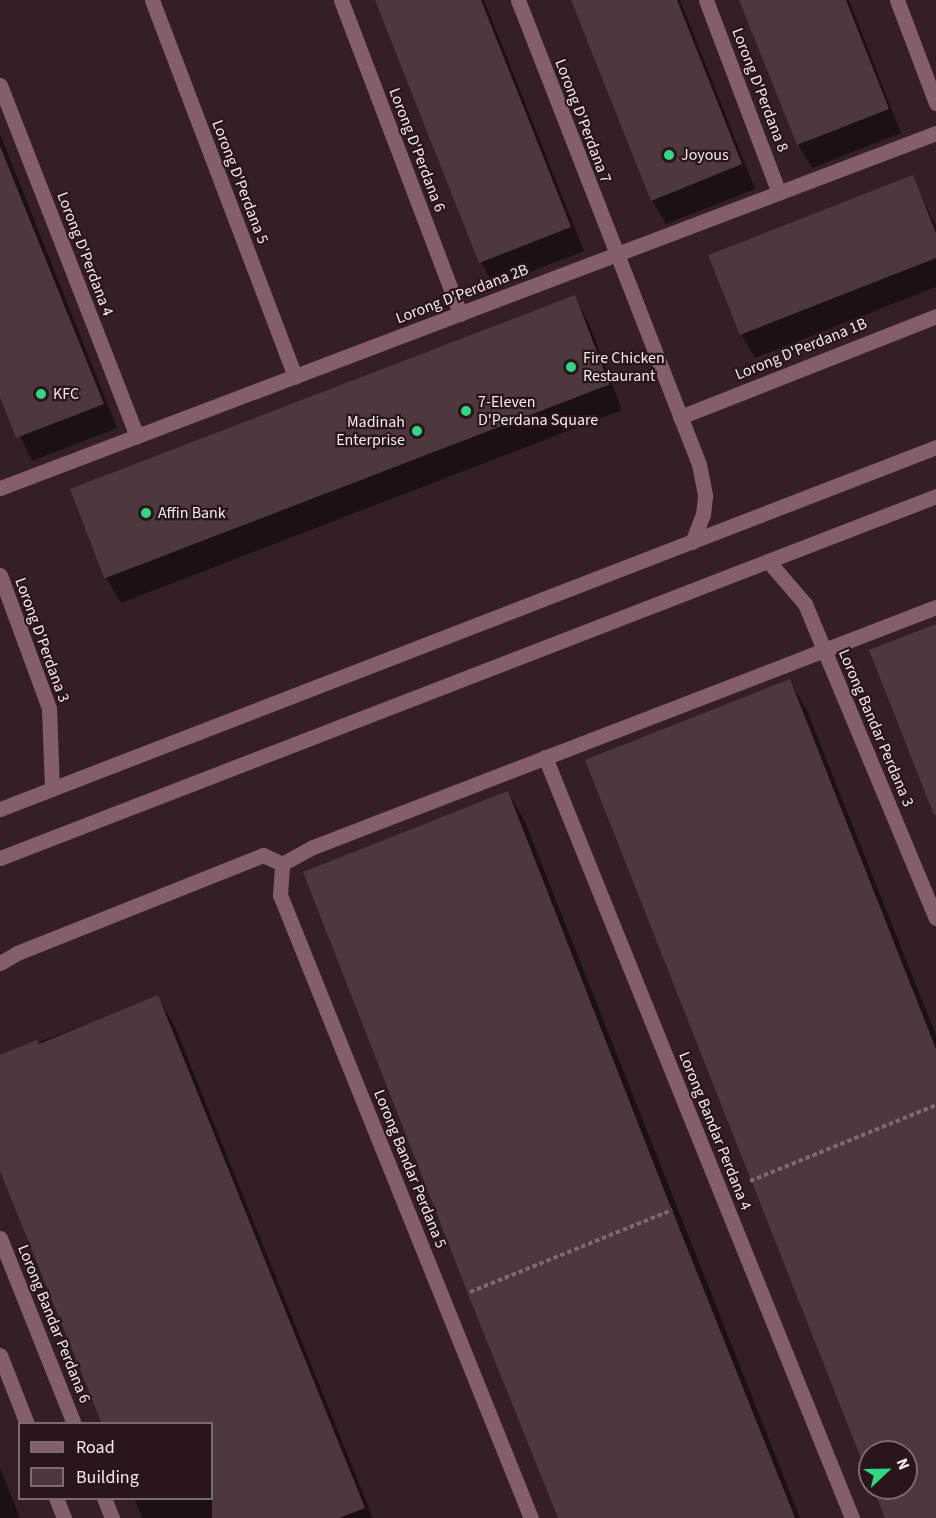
<!DOCTYPE html>
<style>
body{margin:0}
#map{position:relative;width:936px;height:1518px;overflow:hidden;background:#331f24;font-family:"Source Sans 3",sans-serif}
div>[style]{position:absolute}
[style*='--x']{left:calc(var(--x)*1px);top:calc(var(--y)*1px);width:calc(var(--w)*1px);rotate:calc(var(--a)*1deg)}
.shadow>*{inset:0;background:#0007}
.building>*{inset:0;background:#4e383e;transform-origin:0 0}
.path>*{height:4px;margin-top:-2px;transform-origin:0;background:repeating-linear-gradient(90deg,#7c6a6e 0 4.5px,transparent 0 7.5px)}
.service>*{height:15px;margin:-7.5px;padding:0 7.5px;transform-origin:7.5px;border-radius:7.5px;background:#855f68}
.minor>*{height:15px;margin:-7.5px;padding:0 7.5px;transform-origin:7.5px;border-radius:7.5px;background:#855f68}
.tertiary>*{height:15px;margin:-7.5px;padding:0 7.5px;transform-origin:7.5px;border-radius:7.5px;background:#855f68}
.dots>*{width:16px;height:16px;translate:-50% -50%;box-sizing:border-box;border:3px solid #29161b;border-radius:50%}
span{translate:-50% -50%;white-space:nowrap;text-align:center;line-height:1.15;-webkit-text-stroke:4.5px #29161b;paint-order:stroke}
.street-label{font-size:16px;color:#f6e8eb}
.poi-label{font-size:16px;color:#f6e8eb}
.left{translate:0 -50%;text-align:left}
.right{translate:-100% -50%;text-align:right}
.legend{position:absolute;left:18px;top:1422px;width:195px;height:78px;box-sizing:border-box;background:#29161b;border:2px solid #7b6a6e;margin:0;padding:8px 10px;list-style:none;font-size:18px;color:#f6e8eb}
.legend li{display:flex;align-items:center;gap:12px;height:30px}
.legend b{width:30px;border:2px solid #7b6a6e}
.north{position:absolute;left:858px;top:1440px;width:60px;height:60px;box-sizing:border-box;background:#29161b;border:2px solid #7b6a6e;border-radius:50%;rotate:68deg;font-size:16px;font-weight:700;line-height:24px;text-align:center;color:#f6e8eb}
.north::after{content:'';display:block;margin:auto;width:21px;height:27px;background:#30d883;clip-path:polygon(50% 0,100% 100%,50% 72%,0 100%)}
</style>
<div id="map">
<div class="shadow">
<i style="clip-path:polygon(376px 0,484px 0,584px 251px,494px 286px,481px 262px)"></i>
<i style="clip-path:polygon(572px 0,680px 0,755px 189px,666px 224px,652px 200px)"></i>
<i style="clip-path:polygon(741px 0,849px 0,901px 133px,812px 168px,798px 144px)"></i>
<i style="clip-path:polygon(0 134px,117px 428px,32px 461px,0 393px)"></i>
<i style="clip-path:polygon(912px 177px,936px 226px,936px 287px,755px 358px,741px 334px)"></i>
<i style="clip-path:polygon(574px 297px,588px 321px,622px 410px,121px 603px,107px 579px,72px 490px)"></i>
<i style="clip-path:polygon(790px 681px,807px 711px,936px 1035px,936px 1518px,887px 1518px,875px 1488px,906px 1488px,906px 1452px,870px 1452px,870px 1476px)"></i>
<i style="clip-path:polygon(508px 792px,525px 822px,800px 1518px,561px 1518px)"></i>
<i style="clip-path:polygon(158px 997px,175px 1027px,373px 1518px,142px 1518px,134px 1498px,212px 1498px,212px 1424px,0 1167px,0 1057px)"></i>
<i style="clip-path:polygon(0 1468px,20px 1518px,0 1518px)"></i>
</div>
<div class="building">
<i style="clip-path:polygon(375px 0,481px 0,571px 227px,479px 263px)"></i>
<i style="clip-path:polygon(571px 0,677px 0,742px 164px,651px 201px)"></i>
<i style="clip-path:polygon(739px 0,846px 0,889px 109px,797px 145px)"></i>
<i style="clip-path:polygon(0 146px,104px 404px,16px 438px,0 397px)"></i>
<i style="clip-path:polygon(913px 175px,936px 233px,936px 258px,740px 335px,708px 255px)"></i>
<i style="left:575px;top:295px;width:96px;height:541px;rotate:69deg"></i>
<i style="clip-path:polygon(936px 624px,936px 814px,934px 815px,869px 650px)"></i>
<i style="clip-path:polygon(790px 679px,936px 1049px,936px 1518px,885px 1518px,873px 1488px,906px 1488px,906px 1452px,870px 1452px,870px 1481px,585px 760px)"></i>
<i style="clip-path:polygon(508px 791px,666px 1195px,795px 1518px,558px 1518px,474px 1309px,303px 872px)"></i>
<i style="clip-path:polygon(158px 995px,365px 1508px,339px 1518px,212px 1518px,212px 1424px,102px 1424px,0 1171px,0 1055px,37px 1040px,39px 1044px)"></i>
</div>
<div class="path">
<i style="--x:750;--y:1181;--w:201;--a:-22.2"></i>
<i style="--x:470;--y:1292;--w:218;--a:-22.1"></i>
</div>
<div class="service">
<i style="--x:0;--y:963;--w:20;--a:-30"></i>
<i style="--x:17;--y:953;--w:265;--a:-21.7"></i>
<i style="--x:263;--y:855;--w:21;--a:25"></i>
</div>
<div class="minor">
<i style="--x:152;--y:0;--w:403;--a:69.2"></i>
<i style="--x:341;--y:0;--w:336;--a:69.2"></i>
<i style="--x:518;--y:0;--w:498;--a:68.7"></i>
<i style="--x:699;--y:464;--w:33;--a:79"></i>
<i style="--x:705;--y:496;--w:18;--a:96"></i>
<i style="--x:703;--y:514;--w:30;--a:111"></i>
<i style="--x:706;--y:0;--w:206;--a:69.3"></i>
<i style="--x:897;--y:0;--w:110;--a:69.3"></i>
<i style="--x:0;--y:85;--w:377;--a:68.7"></i>
<i style="--x:680;--y:417;--w:275;--a:-21.5"></i>
<i style="--x:0;--y:488;--w:1001;--a:-20.77"></i>
<i style="--x:768;--y:561;--w:57;--a:49.3"></i>
<i style="--x:805;--y:604;--w:340;--a:67.4"></i>
<i style="--x:0;--y:575;--w:142;--a:69.8"></i>
<i style="--x:49;--y:708;--w:81;--a:87.9"></i>
<i style="--x:545;--y:757;--w:821;--a:68.03"></i>
<i style="--x:0;--y:1238;--w:200;--a:68.3"></i>
<i style="--x:0;--y:1355;--w:74;--a:68.6"></i>
<i style="--x:56;--y:1498;--w:22;--a:68"></i>
<i style="--x:104;--y:1498;--w:22;--a:68"></i>
<i style="--x:531;--y:1518;--w:672;--a:-111.94"></i>
<i style="--x:280;--y:895;--w:31;--a:-86"></i>
<i style="--x:282;--y:864;--w:35;--a:-29"></i>
<i style="--x:313;--y:847;--w:668;--a:-21.07"></i>
</div>
<div class="tertiary">
<i style="--x:0;--y:809;--w:1004;--a:-21.14"></i>
<i style="--x:0;--y:858;--w:1004;--a:-21.14"></i>
</div>
<div class="dots">
<i style="left:669px;top:155px;background:#30d883"></i>
<i style="left:571px;top:367px;background:#30d883"></i>
<i style="left:41px;top:394px;background:#30d883"></i>
<i style="left:466px;top:411px;background:#30d883"></i>
<i style="left:417px;top:431px;background:#30d883"></i>
<i style="left:146px;top:513px;background:#30d883"></i>
</div>
<div class="street-label">
<span style="left:760px;top:90px;rotate:69deg">Lorong D'Perdana 8</span>
<span style="left:583px;top:121px;rotate:69deg">Lorong D'Perdana 7</span>
<span style="left:417px;top:150px;rotate:69deg">Lorong D'Perdana 6</span>
<span style="left:240px;top:182px;rotate:69deg">Lorong D'Perdana 5</span>
<span style="left:85px;top:254px;rotate:69deg">Lorong D'Perdana 4</span>
<span style="left:462px;top:294px;rotate:-21deg">Lorong D'Perdana 2B</span>
<span style="left:801px;top:349px;rotate:-22deg">Lorong D'Perdana 1B</span>
<span style="left:42px;top:640px;rotate:70deg">Lorong D'Perdana 3</span>
<span style="left:876px;top:728px;rotate:67deg">Lorong Bandar Perdana 3</span>
<span style="left:715px;top:1131px;rotate:68deg">Lorong Bandar Perdana 4</span>
<span style="left:410px;top:1169px;rotate:68deg">Lorong Bandar Perdana 5</span>
<span style="left:54px;top:1324px;rotate:68deg">Lorong Bandar Perdana 6</span>
</div>
<div class="poi-label">
<span class="left" style="left:681px;top:155px">Joyous</span>
<span class="left" style="left:583px;top:367px">Fire Chicken<br>Restaurant</span>
<span class="left" style="left:53px;top:394px">KFC</span>
<span class="left" style="left:478px;top:411px">7-Eleven<br>D'Perdana Square</span>
<span class="right" style="left:405px;top:431px">Madinah<br>Enterprise</span>
<span class="left" style="left:158px;top:513px">Affin Bank</span>
</div>
<ul class="legend">
<li><b style="height:8px;background:#855f68"></b>Road</li>
<li><b style="height:16px;background:#4e383e"></b>Building</li>
</ul>
<div class="north">N</div>
</div>
